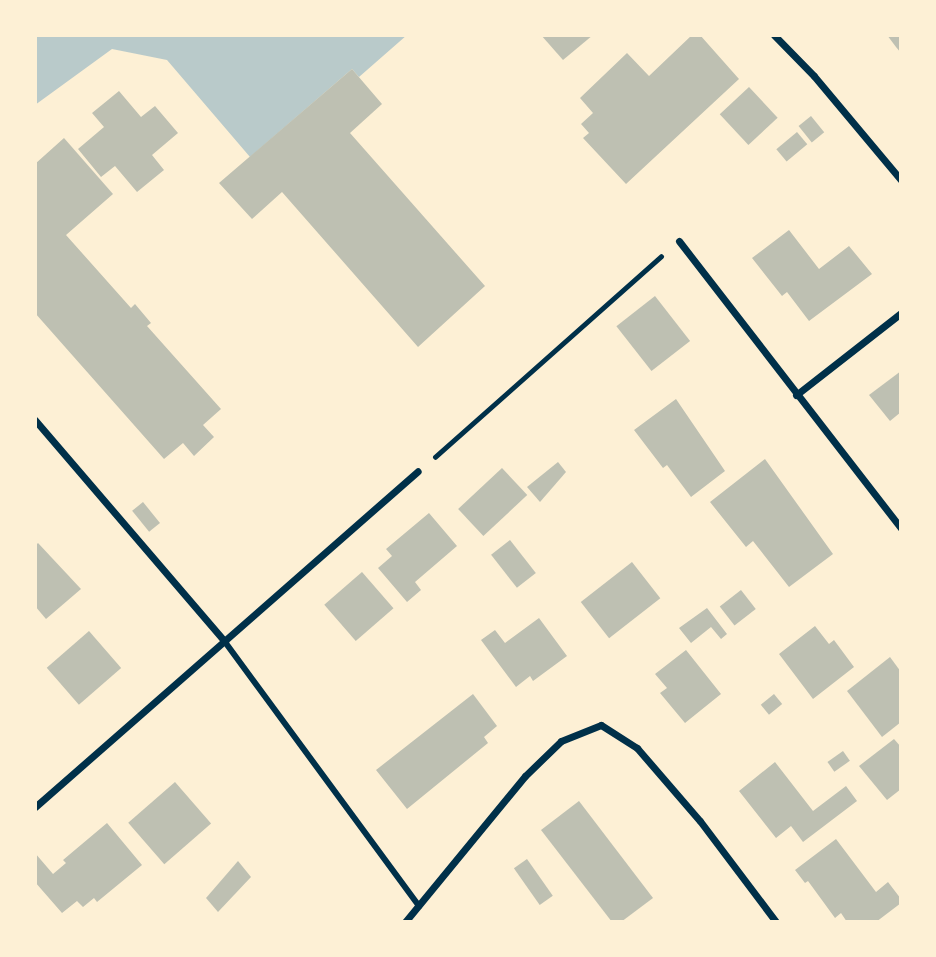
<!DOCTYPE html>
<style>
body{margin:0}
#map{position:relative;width:936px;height:957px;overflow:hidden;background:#fdf0d5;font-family:Manrope,sans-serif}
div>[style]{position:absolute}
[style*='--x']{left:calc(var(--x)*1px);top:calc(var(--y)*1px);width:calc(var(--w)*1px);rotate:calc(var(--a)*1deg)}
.green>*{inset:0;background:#b9caca}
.building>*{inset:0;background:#bec0b2;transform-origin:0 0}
.path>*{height:4.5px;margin:-2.25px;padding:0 2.25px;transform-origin:2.25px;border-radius:2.25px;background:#003049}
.pedestrian>*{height:6px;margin:-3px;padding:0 3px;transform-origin:3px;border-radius:3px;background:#003049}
.minor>*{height:7px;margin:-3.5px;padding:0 3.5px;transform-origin:3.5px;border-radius:3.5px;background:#003049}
span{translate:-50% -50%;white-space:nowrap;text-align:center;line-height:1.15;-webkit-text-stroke:6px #fdf0d5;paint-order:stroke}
.frame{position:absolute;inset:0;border:37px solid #fdf0d5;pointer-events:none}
</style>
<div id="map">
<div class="green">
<i style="clip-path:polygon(35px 35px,407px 35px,359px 77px,352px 69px,250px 157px,167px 60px,112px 49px,35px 105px)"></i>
</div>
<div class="building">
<i style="clip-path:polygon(541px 35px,593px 35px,563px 60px)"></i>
<i style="clip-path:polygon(692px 35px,700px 35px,739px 79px,626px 184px,583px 138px,589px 133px,581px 124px,593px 113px,580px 98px,627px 53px,649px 76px)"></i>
<i style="clip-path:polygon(887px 35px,901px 35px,901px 53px,896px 47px)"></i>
<i style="clip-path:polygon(352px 69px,382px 104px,350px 133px,485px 286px,418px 347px,282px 192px,252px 219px,219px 183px)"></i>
<i style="left:749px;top:87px;width:42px;height:40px;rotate:47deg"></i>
<i style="clip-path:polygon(119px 91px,141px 117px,155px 106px,178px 133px,152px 155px,164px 170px,137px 192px,115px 166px,101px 177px,78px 149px,104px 127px,92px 113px)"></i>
<i style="left:811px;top:116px;width:21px;height:16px;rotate:51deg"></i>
<i style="left:797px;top:132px;width:16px;height:27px;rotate:50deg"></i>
<i style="clip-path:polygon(64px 138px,113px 194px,66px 235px,131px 308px,135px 304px,151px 323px,147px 326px,221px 409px,203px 425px,214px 437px,194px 456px,183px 443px,164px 459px,35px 313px,35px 164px)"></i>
<i style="clip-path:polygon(789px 230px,819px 269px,849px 246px,872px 274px,809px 321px,787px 292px,782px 296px,752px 258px)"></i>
<i style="left:655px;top:296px;width:57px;height:49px;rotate:52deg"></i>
<i style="clip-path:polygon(901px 371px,901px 412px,890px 421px,869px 395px)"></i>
<i style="clip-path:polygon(676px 399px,725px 471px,691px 497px,667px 465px,663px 468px,634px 430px)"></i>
<i style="clip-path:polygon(765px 459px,833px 554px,789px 587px,753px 541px,746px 547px,710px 502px)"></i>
<i style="clip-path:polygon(558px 462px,566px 472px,540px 502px,527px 487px)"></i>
<i style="left:502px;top:468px;width:37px;height:60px;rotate:47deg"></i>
<i style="left:143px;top:502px;width:27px;height:14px;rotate:51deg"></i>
<i style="clip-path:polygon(429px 513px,457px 546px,415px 582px,421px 590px,407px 602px,378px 568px,392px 556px,386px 549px)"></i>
<i style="left:510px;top:540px;width:42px;height:24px;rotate:52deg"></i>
<i style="clip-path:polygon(38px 543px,81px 589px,46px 619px,35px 606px,35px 546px)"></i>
<i style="left:632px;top:562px;width:46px;height:65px;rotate:52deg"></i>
<i style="left:362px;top:572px;width:48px;height:50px;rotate:49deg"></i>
<i style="left:741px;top:590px;width:24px;height:27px;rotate:52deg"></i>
<i style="clip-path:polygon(707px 608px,727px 634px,721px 639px,711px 627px,691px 643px,679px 628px)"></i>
<i style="clip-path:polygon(539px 618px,567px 656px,533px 681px,530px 676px,516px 687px,481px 640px,495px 630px,505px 643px)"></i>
<i style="clip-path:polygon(815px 626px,829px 644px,834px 640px,854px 667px,813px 699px,779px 654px)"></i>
<i style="left:89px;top:631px;width:49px;height:56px;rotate:49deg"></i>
<i style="clip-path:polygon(686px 650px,721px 694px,685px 723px,660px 693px,667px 688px,655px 674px)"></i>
<i style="clip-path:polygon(890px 657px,901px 672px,901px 722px,882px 737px,847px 691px)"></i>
<i style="clip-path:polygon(473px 694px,497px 726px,484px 737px,488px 743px,407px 809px,376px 770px)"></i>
<i style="left:774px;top:694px;width:13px;height:17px;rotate:51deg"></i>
<i style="clip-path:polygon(894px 739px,901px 747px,901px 789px,887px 800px,859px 766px)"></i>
<i style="left:843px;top:751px;width:12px;height:19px;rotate:55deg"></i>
<i style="clip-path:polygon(775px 762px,813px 811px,846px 786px,857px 801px,803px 842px,791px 826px,776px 838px,739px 791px)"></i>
<i style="left:175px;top:782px;width:55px;height:62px;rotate:49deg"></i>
<i style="clip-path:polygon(579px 801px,653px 898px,621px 922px,612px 922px,541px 830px)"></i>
<i style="clip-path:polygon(107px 823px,142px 865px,97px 902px,94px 898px,83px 907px,77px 901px,62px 913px,35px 882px,35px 853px,53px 874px,66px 863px,63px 860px)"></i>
<i style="clip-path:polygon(836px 839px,876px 892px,888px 882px,901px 899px,901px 903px,876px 922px,847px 922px,841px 913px,835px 918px,808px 881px,805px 883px,795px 870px)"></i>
<i style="left:527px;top:859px;width:45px;height:16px;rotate:55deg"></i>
<i style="clip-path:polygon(238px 861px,251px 877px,218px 912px,206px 898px)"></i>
</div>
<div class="path">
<i style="--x:435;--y:457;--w:302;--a:-41.6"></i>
</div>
<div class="pedestrian">
<i style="--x:225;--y:642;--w:328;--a:53.7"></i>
</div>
<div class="minor">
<i style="--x:774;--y:35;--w:57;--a:45.7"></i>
<i style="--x:814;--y:76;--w:136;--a:50.1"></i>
<i style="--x:679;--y:241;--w:363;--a:52.3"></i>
<i style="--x:796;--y:395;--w:133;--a:-38"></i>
<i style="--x:35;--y:420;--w:292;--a:49.4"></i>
<i style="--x:35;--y:807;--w:509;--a:-41.26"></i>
<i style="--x:405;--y:922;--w:189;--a:-50.6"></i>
<i style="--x:525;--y:776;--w:50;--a:-44.2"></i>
<i style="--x:561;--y:741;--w:43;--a:-21.8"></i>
<i style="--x:601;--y:725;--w:43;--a:32.6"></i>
<i style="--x:637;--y:748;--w:96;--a:49.2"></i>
<i style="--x:700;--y:821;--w:126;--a:53"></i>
</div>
<div class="frame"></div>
</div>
